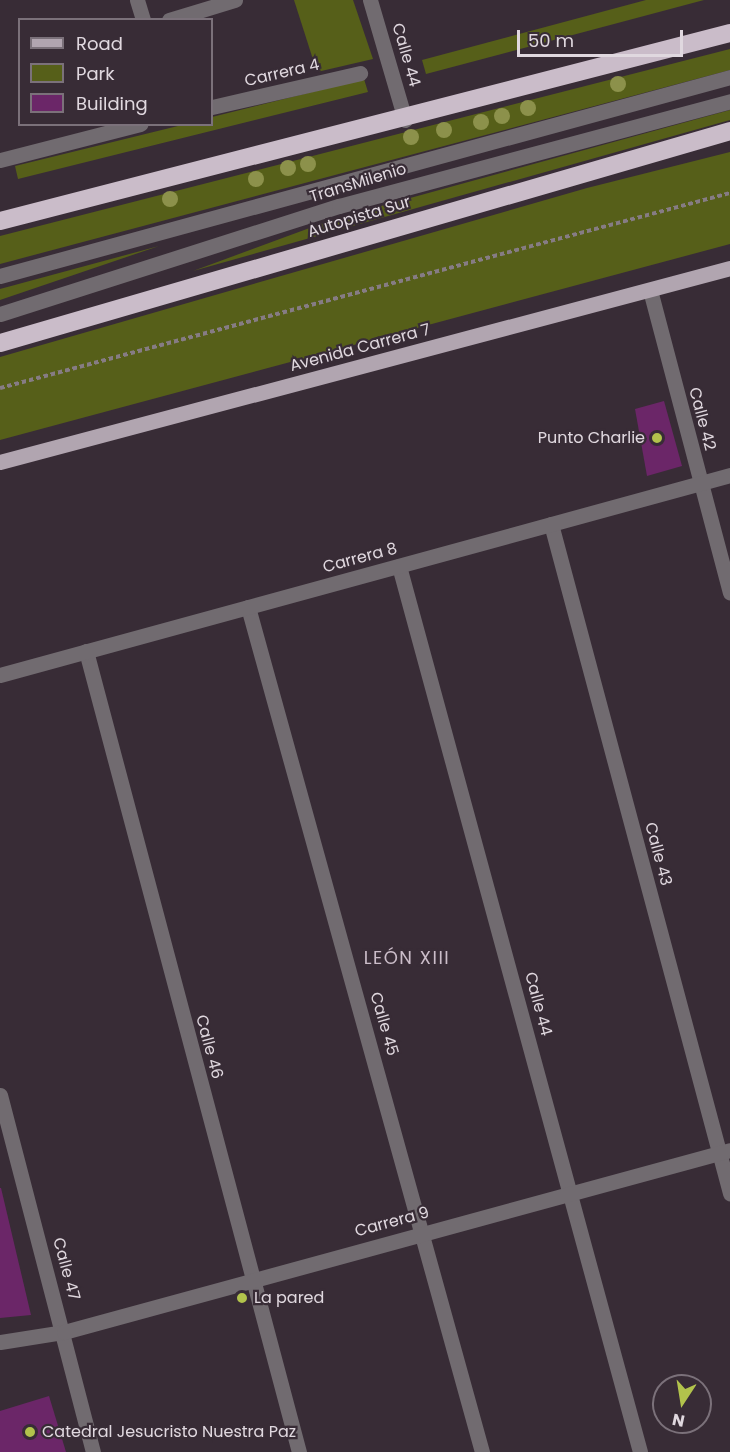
<!DOCTYPE html>
<meta charset="utf-8">
<style>
body{margin:0}
#map{position:relative;width:730px;height:1452px;overflow:hidden;background:#382c36;font-family:Poppins,sans-serif}
div>[style]{position:absolute}
[style*='--x']{left:calc(var(--x)*1px);top:calc(var(--y)*1px);width:calc(var(--w)*1px);rotate:calc(var(--a)*1deg)}
.green>*{inset:0;background:#565f19}
.building>*{inset:0;background:#6b2668}
.path>*{height:4px;margin-top:-2px;transform-origin:0;background:repeating-linear-gradient(90deg,#867c84 0 4.5px,transparent 0 7.5px)}
.minor>*{height:15px;margin:-7.5px;padding:0 7.5px;transform-origin:7.5px;border-radius:7.5px;background:#716b70}
.major>*{height:15px;margin:-7.5px;padding:0 7.5px;transform-origin:7.5px;border-radius:7.5px;background:#b1a5b0}
.highway>*{height:18px;margin:-9px;padding:0 9px;transform-origin:9px;border-radius:9px;background:#cabcc9}
.trees>*{width:16px;height:16px;margin:-8px;border-radius:50%;background:#8c914b}
.dots>*{width:16px;height:16px;translate:-50% -50%;box-sizing:border-box;border:3px solid #382c36;border-radius:50%}
span{translate:-50% -50%;white-space:nowrap;text-align:center;line-height:1.15;-webkit-text-stroke:4.5px #382c36;paint-order:stroke}
.street-label{font-size:16px;color:#e0d8df}
.poi-label{font-size:16px;color:#e0d8df}
.right{translate:-100% -50%;text-align:right}
.left{translate:0 -50%;text-align:left}
.neighbourhood-label{font-size:18px;color:#cbbdc9;letter-spacing:1.5px}
.legend{position:absolute;left:18px;top:18px;width:195px;height:108px;box-sizing:border-box;background:#382c36;border:2px solid #7b717a;margin:0;padding:8px 10px;list-style:none;font-size:18px;color:#e0d8df}
.legend li{display:flex;align-items:center;gap:12px;height:30px}
.legend b{width:30px;border:2px solid #7b717a}
.north{position:absolute;left:652px;top:1374px;width:60px;height:60px;box-sizing:border-box;background:#382c36;border:2px solid #7b717a;border-radius:50%;rotate:192deg;font-size:16px;font-weight:700;line-height:24px;text-align:center;color:#e0d8df}
.north::after{content:'';display:block;margin:auto;width:21px;height:27px;background:#b2c34c;clip-path:polygon(50% 0,100% 100%,50% 72%,0 100%)}
.scale{position:absolute;left:517px;top:30px;width:166px;height:27px;box-sizing:border-box;border:3px solid #e0d8df;border-top:0;padding-left:8px;font-size:18px;line-height:21px;white-space:nowrap;color:#e0d8df;-webkit-text-stroke:4px #382c36;paint-order:stroke}
</style>
<div id="map">
<div class="green">
<i style="clip-path:polygon(294px 0,353px 0,373px 59px,317px 72px)"></i>
<i style="clip-path:polygon(646px 0,704px 0,426px 74px,422px 60px)"></i>
<i style="clip-path:polygon(730px 49px,730px 70px,0 264px,0 236px)"></i>
<i style="clip-path:polygon(364px 79px,368px 92px,18px 179px,15px 166px,182px 125px,212px 124px,212px 117px)"></i>
<i style="clip-path:polygon(730px 110px,730px 120px,193px 271px,334px 219px)"></i>
<i style="clip-path:polygon(730px 152px,730px 244px,0 440px,0 357px,587px 188px)"></i>
<i style="clip-path:polygon(159px 246px,0 300px,0 289px)"></i>
</div>
<div class="building">
<i style="clip-path:polygon(664px 401px,682px 466px,647px 476px,635px 409px)"></i>
<i style="clip-path:polygon(0 1188px,1px 1188px,31px 1315px,0 1318px)"></i>
<i style="clip-path:polygon(49px 1396px,66px 1452px,0 1452px,0 1411px)"></i>
</div>
<div class="path">
<i style="--x:0;--y:388;--w:756;--a:-14.96"></i>
</div>
<div class="minor">
<i style="--x:137;--y:0;--w:21;--a:73"></i>
<i style="--x:370;--y:0;--w:125;--a:73.7"></i>
<i style="--x:169;--y:20;--w:69;--a:-16.9"></i>
<i style="--x:212;--y:107;--w:152;--a:-12.9"></i>
<i style="--x:0;--y:160;--w:145;--a:-14.4"></i>
<i style="--x:0;--y:276;--w:757;--a:-15.25"></i>
<i style="--x:650;--y:290;--w:313;--a:75.2"></i>
<i style="--x:0;--y:314;--w:356;--a:-17.7"></i>
<i style="--x:339;--y:206;--w:405;--a:-15"></i>
<i style="--x:551;--y:524;--w:693;--a:75.02"></i>
<i style="--x:399;--y:566;--w:918;--a:74.78"></i>
<i style="--x:248;--y:607;--w:877;--a:74.52"></i>
<i style="--x:86;--y:651;--w:829;--a:75.11"></i>
<i style="--x:0;--y:675;--w:757;--a:-15.32"></i>
<i style="--x:0;--y:1095;--w:369;--a:75.4"></i>
<i style="--x:0;--y:1342;--w:65;--a:-8.9"></i>
<i style="--x:64;--y:1332;--w:690;--a:-15.28"></i>
</div>
<div class="major">
<i style="--x:0;--y:462;--w:755;--a:-14.88"></i>
</div>
<div class="highway">
<i style="--x:0;--y:221;--w:754;--a:-14.44"></i>
<i style="--x:0;--y:343;--w:760;--a:-16.19"></i>
</div>
<div class="trees">
<i style="left:618px;top:84px"></i>
<i style="left:528px;top:108px"></i>
<i style="left:502px;top:116px"></i>
<i style="left:481px;top:122px"></i>
<i style="left:444px;top:130px"></i>
<i style="left:411px;top:137px"></i>
<i style="left:308px;top:164px"></i>
<i style="left:288px;top:168px"></i>
<i style="left:256px;top:179px"></i>
<i style="left:170px;top:199px"></i>
</div>
<div class="dots">
<i style="left:657px;top:438px;background:#b2c34c"></i>
<i style="left:242px;top:1298px;background:#b2c34c"></i>
<i style="left:30px;top:1432px;background:#b2c34c"></i>
</div>
<div class="street-label">
<span style="left:406px;top:55px;rotate:74deg">Calle 44</span>
<span style="left:282px;top:73px;rotate:-13deg">Carrera 4</span>
<span style="left:358px;top:183px;rotate:-17deg">TransMilenio</span>
<span style="left:359px;top:217px;rotate:-17deg">Autopista Sur</span>
<span style="left:360px;top:348px;rotate:-15deg">Avenida Carrera 7</span>
<span style="left:702px;top:419px;rotate:75deg">Calle 42</span>
<span style="left:360px;top:558px;rotate:-15deg">Carrera 8</span>
<span style="left:658px;top:854px;rotate:75deg">Calle 43</span>
<span style="left:538px;top:1004px;rotate:75deg">Calle 44</span>
<span style="left:384px;top:1024px;rotate:74deg">Calle 45</span>
<span style="left:209px;top:1047px;rotate:75deg">Calle 46</span>
<span style="left:392px;top:1222px;rotate:-15deg">Carrera 9</span>
<span style="left:66px;top:1269px;rotate:75deg">Calle 47</span>
</div>
<div class="poi-label">
<span class="right" style="left:645px;top:438px">Punto Charlie</span>
<span class="left" style="left:254px;top:1298px">La pared</span>
<span class="left" style="left:42px;top:1432px">Catedral Jesucristo Nuestra Paz</span>
</div>
<div class="neighbourhood-label">
<span style="left:407px;top:958px">LEÓN XIII</span>
</div>
<ul class="legend">
<li><b style="height:8px;background:#b1a5b0"></b>Road</li>
<li><b style="height:16px;background:#565f19"></b>Park</li>
<li><b style="height:16px;background:#6b2668"></b>Building</li>
</ul>
<div class="north">N</div>
<div class="scale">50 m</div>
</div>
